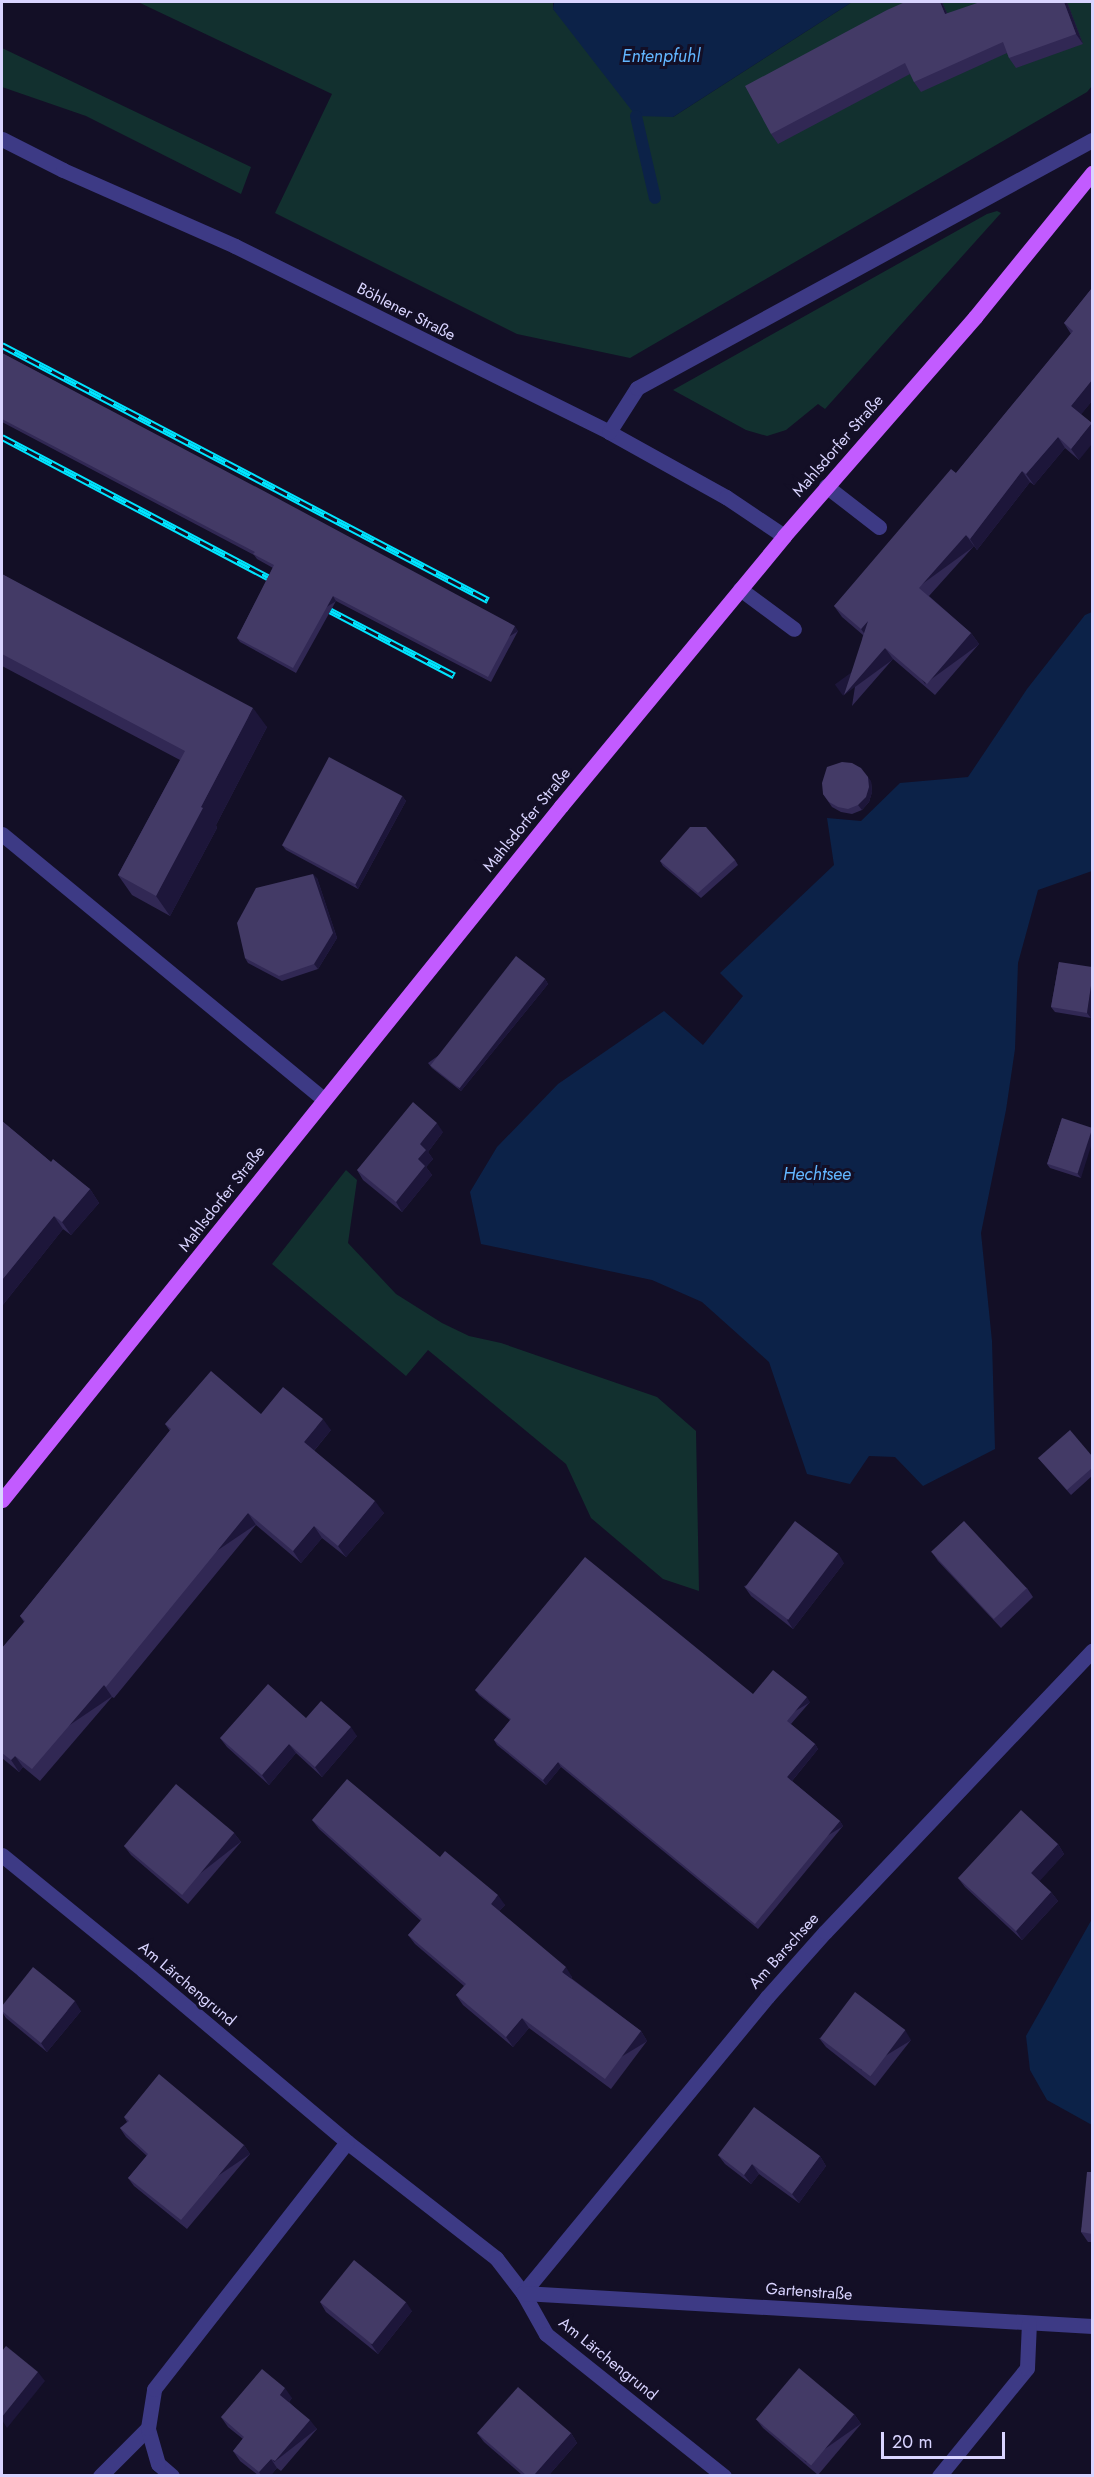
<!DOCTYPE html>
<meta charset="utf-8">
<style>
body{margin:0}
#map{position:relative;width:1094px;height:2477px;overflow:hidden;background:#130f26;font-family:Jost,sans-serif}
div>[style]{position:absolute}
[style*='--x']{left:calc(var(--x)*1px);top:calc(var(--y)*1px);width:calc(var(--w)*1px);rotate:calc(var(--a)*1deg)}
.green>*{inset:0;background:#12302f}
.water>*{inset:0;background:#0c2248}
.stream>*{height:12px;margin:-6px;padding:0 6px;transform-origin:6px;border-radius:6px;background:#0c2248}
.minor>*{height:15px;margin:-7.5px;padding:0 7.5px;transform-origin:7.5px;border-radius:7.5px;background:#3d3a85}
.major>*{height:15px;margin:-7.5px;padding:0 7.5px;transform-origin:7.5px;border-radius:7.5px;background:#c25bff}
.rail>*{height:7px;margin-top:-3.5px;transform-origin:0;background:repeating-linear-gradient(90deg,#130f26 0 14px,#00e5ff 0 28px);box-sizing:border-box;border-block:2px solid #00e5ff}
.wall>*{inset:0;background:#312854}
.shaded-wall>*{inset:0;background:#1d163a;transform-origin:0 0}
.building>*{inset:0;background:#433a66;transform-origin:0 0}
span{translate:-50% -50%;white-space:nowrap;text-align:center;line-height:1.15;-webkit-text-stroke:6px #130f26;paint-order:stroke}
.street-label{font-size:16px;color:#d9d4ff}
.water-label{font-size:18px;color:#62b6ff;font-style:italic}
.frame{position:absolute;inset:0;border:3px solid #d9d4ff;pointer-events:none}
.scale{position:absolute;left:881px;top:2432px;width:124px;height:27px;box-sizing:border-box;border:3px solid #d9d4ff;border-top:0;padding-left:8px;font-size:18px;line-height:21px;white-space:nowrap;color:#d9d4ff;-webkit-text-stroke:4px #130f26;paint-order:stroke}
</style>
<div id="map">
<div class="green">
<i style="clip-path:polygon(138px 2px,553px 2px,553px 9px,673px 117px,852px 2px,1092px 2px,1092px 86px,1087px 92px,630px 358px,517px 334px,275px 213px,332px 94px)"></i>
<i style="clip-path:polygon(2px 48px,251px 167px,241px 194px,86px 116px,2px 87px)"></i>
<i style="clip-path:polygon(997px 211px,1001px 213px,825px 409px,818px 404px,786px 430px,767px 436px,746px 430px,673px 390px,987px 214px)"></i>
<i style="clip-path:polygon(346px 1170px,357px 1180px,348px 1243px,396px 1294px,442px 1323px,469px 1336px,501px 1343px,657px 1397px,696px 1431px,699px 1591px,663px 1579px,591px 1518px,566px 1464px,428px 1350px,406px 1376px,272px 1264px)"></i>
</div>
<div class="water">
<i style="clip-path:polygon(554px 2px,852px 2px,673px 117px,636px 116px,553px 9px)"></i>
<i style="clip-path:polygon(1092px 612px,1092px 871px,1038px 890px,1018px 963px,1015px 1049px,1006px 1110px,981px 1233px,992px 1341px,995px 1449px,923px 1486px,895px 1457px,869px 1456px,850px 1484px,807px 1474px,769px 1362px,702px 1302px,652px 1280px,481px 1244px,470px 1192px,497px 1147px,558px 1084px,664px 1011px,703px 1045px,743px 996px,720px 973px,834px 865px,827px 818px,861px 821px,900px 783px,968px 777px,1027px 689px,1085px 615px)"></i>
<i style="clip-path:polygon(1092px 1919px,1092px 2125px,1047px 2100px,1030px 2070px,1026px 2036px)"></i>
</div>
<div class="stream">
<i style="--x:636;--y:116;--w:84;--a:77"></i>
</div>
<div class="minor">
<i style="--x:2;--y:139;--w:68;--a:26.9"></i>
<i style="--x:63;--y:170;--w:188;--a:23.8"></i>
<i style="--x:235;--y:246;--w:418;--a:26.4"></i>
<i style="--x:609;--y:432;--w:134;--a:29.1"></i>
<i style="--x:726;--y:497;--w:70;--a:33.9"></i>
<i style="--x:609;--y:432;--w:52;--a:-57.5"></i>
<i style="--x:637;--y:388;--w:518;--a:-28.59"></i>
<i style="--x:826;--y:486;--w:67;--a:37.7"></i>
<i style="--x:740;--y:589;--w:67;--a:36.5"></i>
<i style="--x:2;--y:834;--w:417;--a:39.5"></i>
<i style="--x:2;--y:1855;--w:182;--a:39.2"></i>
<i style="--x:143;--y:1970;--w:267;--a:40.1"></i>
<i style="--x:347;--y:2142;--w:189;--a:37.9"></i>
<i style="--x:496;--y:2258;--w:44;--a:52.4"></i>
<i style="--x:523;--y:2293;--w:47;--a:60.7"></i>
<i style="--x:546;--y:2334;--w:228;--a:38.6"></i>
<i style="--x:523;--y:2293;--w:384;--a:-50.5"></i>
<i style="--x:767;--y:1997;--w:87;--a:-48.3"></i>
<i style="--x:825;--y:1932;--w:388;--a:-46.5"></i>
<i style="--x:523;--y:2293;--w:570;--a:3.32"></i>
<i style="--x:100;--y:2476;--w:68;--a:-45"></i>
<i style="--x:172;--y:2476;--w:18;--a:-139"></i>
<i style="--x:158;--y:2464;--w:37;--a:-106"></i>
<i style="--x:148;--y:2428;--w:39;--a:-81"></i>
<i style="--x:154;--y:2389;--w:313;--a:-52"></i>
<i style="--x:939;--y:2476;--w:139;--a:-50.8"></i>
<i style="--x:1027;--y:2368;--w:45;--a:-87.5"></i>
</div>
<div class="major">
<i style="--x:2;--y:1500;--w:891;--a:-51.15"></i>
<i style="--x:561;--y:806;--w:350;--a:-50.4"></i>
<i style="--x:784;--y:536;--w:291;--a:-48.9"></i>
<i style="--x:975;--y:317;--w:186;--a:-50.9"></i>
</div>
<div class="rail">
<i style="--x:2;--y:345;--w:549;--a:27.69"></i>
<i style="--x:2;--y:437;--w:315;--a:27.8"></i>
<i style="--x:316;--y:603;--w:156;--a:27.6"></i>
</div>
<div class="wall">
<i style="clip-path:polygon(942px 2px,947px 13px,1067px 2px,1083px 44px,1016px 68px,1009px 58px,1007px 53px,921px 92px,914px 82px,910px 74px,778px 144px,771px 134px)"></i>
<i style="clip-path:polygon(1092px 288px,1092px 401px,1081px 414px,1079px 460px,1065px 448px,1034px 485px,1030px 482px,977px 550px,974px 546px,929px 596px,971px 633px,979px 644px,935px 695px,893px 659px,852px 706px,863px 635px,842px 617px,834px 606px,956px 473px,1071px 334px,1064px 323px)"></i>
<i style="clip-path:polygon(2px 353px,518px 631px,491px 682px,336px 601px,296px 673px,240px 642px,237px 638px,273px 568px,257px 559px,254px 555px,2px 422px)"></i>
<i style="clip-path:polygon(2px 574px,267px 727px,216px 825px,217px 828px,170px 916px,132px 895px,118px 875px,180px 760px,2px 666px)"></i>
<i style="clip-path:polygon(871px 781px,872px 792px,869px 802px,862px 810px,852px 814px,841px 812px,832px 807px,823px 794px)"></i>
<i style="clip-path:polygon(402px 796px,406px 801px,358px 889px,286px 850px,282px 845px)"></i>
<i style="clip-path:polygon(735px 860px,738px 865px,701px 898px,663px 866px,660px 861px)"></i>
<i style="clip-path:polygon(317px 878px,337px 938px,318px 969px,282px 981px,248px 963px,245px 958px)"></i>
<i style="clip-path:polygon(1059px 962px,1091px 1018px,1055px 1012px,1051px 1007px)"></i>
<i style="clip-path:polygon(545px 979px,548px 984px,461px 1091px,432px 1068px,428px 1063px)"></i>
<i style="clip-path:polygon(1062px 1118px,1081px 1178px,1050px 1168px,1047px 1164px)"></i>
<i style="clip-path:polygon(2px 1121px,51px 1162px,90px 1189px,99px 1203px,71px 1235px,63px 1229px,2px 1306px)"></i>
<i style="clip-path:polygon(443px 1132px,428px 1152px,433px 1159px,426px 1167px,432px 1175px,402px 1212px,363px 1180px,357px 1170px)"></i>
<i style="clip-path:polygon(261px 1414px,331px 1430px,314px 1451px,384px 1513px,346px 1557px,322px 1538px,301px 1563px,256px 1525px,114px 1698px,112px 1697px,40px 1781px,23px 1767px,19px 1772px,2px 1758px,2px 1648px,24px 1622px,20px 1616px,170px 1431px,165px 1424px)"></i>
<i style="clip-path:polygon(1092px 1456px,1092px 1476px,1071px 1495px,1038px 1458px)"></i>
<i style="clip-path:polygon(932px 1552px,1027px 1588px,1033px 1597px,1001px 1628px,938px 1561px)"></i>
<i style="clip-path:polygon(844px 1563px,793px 1629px,751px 1596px,744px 1586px)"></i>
<i style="clip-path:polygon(475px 1690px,753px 1694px,810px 1702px,791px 1724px,815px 1744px,818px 1749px,792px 1781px,840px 1821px,843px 1826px,758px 1929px,561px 1767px,546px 1785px,497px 1745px,494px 1740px,510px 1720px,479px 1695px)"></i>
<i style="clip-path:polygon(306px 1718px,357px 1736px,322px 1777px,296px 1753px,269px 1785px,227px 1747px,220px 1738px)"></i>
<i style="clip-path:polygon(312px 1820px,440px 1857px,505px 1905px,499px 1911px,572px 1977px,571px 1978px,641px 2031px,647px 2041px,611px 2089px,529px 2028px,513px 2047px,463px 2005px,456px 1995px,464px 1986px,415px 1944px,408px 1935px,421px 1921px,319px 1829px)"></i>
<i style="clip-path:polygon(234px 1833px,241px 1842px,188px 1904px,131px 1855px,124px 1846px)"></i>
<i style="clip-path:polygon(1058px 1844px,1064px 1854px,1039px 1881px,1051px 1892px,1058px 1901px,1022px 1940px,965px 1887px,958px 1878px)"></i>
<i style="clip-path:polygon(2px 2006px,81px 2011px,47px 2052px,6px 2018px,2px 2012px)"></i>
<i style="clip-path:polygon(819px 2038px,911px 2040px,875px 2086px,826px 2047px)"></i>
<i style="clip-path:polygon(124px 2117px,244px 2145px,250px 2154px,187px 2229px,134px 2186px,128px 2178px,147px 2156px,126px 2137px,120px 2128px,127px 2122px)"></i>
<i style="clip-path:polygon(718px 2155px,820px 2156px,826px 2166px,799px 2203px,759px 2174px,751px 2184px,725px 2164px)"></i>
<i style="clip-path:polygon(1092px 2172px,1092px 2242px,1088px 2242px,1081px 2232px)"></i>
<i style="clip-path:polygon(320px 2302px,412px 2311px,378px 2354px,326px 2312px)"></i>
<i style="clip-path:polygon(292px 2398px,289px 2402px,317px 2429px,281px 2471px,277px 2468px,271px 2475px,258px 2475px,240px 2461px,233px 2451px,243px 2439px,228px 2427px,221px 2417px)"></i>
<i style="clip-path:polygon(854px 2414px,861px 2424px,818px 2475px,763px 2428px,756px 2419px)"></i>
<i style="clip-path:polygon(477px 2433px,571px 2433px,577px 2443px,549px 2475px,522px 2475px,484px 2442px)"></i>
</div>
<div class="shaded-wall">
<i style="clip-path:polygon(940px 2px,942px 2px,952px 24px,945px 14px)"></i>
<i style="clip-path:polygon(1064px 2px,1067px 2px,1083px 44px,1076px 34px)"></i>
<i style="clip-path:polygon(1092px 380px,1092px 401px,1079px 417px,1071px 406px)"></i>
<i style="clip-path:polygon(1092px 423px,1092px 444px,1079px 460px,1071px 449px)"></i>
<i style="clip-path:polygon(1058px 437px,1065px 448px,1034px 485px,1026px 474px)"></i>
<i style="clip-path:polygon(1022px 471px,1030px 482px,977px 550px,970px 539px)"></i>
<i style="left:966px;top:535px;width:14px;height:71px;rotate:54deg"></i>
<i style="left:333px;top:596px;width:6px;height:82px;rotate:59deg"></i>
<i style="clip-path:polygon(868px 621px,869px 640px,861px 629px)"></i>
<i style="left:515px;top:626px;width:6px;height:58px;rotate:59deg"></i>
<i style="left:971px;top:633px;width:14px;height:67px;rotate:54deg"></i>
<i style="left:885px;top:648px;width:14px;height:62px;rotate:54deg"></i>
<i style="clip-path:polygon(253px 708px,267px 727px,216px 825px,217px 828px,170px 916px,156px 896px,201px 807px)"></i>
<i style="clip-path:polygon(868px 777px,871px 781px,872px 792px,869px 802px,862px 810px,858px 805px)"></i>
<i style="clip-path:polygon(402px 796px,406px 801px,358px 889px,355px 884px)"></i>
<i style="clip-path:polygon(313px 874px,317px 878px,337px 938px,318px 969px,314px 964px)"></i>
<i style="clip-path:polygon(545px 979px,548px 984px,461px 1091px,457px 1086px)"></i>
<i style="clip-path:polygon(1092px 979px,1092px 1006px,1091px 1018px,1087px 1013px)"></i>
<i style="clip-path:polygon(437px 1123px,443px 1132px,428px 1152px,433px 1159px,426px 1167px,432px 1175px,402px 1212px,396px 1202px,418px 1159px,420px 1144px)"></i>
<i style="clip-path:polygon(1092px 1128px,1092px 1143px,1081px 1178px,1077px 1173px)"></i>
<i style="clip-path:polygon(90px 1189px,99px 1203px,71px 1235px,62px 1222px)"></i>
<i style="clip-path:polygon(54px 1216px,63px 1229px,2px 1306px,2px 1280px)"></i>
<i style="clip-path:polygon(323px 1419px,331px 1430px,312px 1453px,304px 1442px)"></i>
<i style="clip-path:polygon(375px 1501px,384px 1513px,346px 1557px,338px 1546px)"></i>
<i style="left:248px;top:1513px;width:14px;height:225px;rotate:56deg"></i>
<i style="clip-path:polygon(314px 1526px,322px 1538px,301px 1563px,293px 1551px)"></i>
<i style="clip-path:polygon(838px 1553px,844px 1563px,793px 1629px,787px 1620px)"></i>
<i style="left:104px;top:1685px;width:14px;height:111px;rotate:56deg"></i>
<i style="left:807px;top:1697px;width:6px;height:31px;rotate:59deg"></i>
<i style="clip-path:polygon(351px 1727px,357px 1736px,322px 1777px,315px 1767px)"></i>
<i style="clip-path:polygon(289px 1744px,296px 1753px,269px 1785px,262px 1775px)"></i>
<i style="clip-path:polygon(815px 1744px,818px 1749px,791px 1782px,787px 1777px)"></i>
<i style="clip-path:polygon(15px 1756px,23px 1767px,19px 1772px,11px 1760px)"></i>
<i style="clip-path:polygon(558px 1762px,561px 1767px,546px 1785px,543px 1780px)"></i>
<i style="left:840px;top:1821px;width:6px;height:134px;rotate:59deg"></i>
<i style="left:234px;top:1833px;width:11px;height:80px;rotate:52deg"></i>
<i style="clip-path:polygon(1058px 1844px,1064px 1854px,1038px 1883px,1031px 1873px)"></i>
<i style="clip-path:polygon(1051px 1892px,1058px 1901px,1022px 1940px,1016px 1931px)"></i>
<i style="clip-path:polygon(498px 1895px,505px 1905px,497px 1913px,491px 1904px)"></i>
<i style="clip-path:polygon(566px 1967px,572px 1977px,569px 1981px,562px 1972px)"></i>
<i style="clip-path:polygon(75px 2001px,81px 2011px,47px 2052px,41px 2043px)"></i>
<i style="clip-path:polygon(522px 2018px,529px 2028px,513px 2047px,506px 2037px)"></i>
<i style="left:905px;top:2030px;width:12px;height:58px;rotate:59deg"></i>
<i style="left:641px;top:2031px;width:12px;height:60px;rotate:59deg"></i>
<i style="left:244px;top:2145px;width:11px;height:98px;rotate:56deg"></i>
<i style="clip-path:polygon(820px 2156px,826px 2166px,799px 2203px,792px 2194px)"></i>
<i style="clip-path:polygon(752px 2164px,759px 2174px,751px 2184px,744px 2175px)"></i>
<i style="clip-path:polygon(406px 2302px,412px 2311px,378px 2354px,371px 2344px)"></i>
<i style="clip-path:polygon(38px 2372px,45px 2381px,7px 2428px,2px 2420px,2px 2417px)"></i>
<i style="clip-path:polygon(285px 2388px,292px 2398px,287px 2404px,280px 2395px)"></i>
<i style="left:854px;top:2414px;width:12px;height:67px;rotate:55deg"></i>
<i style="left:310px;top:2420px;width:11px;height:54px;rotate:52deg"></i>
<i style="clip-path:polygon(571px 2433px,577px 2443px,549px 2475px,534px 2475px)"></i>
<i style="clip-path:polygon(271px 2459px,277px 2468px,271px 2475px,261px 2475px,259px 2472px)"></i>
</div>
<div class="building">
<i style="clip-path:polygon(905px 2px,940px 2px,945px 14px,980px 2px,1064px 2px,1076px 34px,1009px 58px,1003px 42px,914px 82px,905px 63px,771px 134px,745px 86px,887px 10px)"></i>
<i style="clip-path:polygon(1092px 288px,1092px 380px,1071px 406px,1092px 423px,1071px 449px,1058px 437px,1026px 474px,1022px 471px,970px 539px,966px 535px,919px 588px,971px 633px,927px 684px,885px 648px,844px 695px,868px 621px,861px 629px,834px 606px,951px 469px,956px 473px,1073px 331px,1064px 323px)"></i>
<i style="clip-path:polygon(2px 353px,277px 498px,515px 626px,488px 677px,333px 596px,293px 668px,237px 638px,274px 565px,253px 554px,255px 552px,2px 419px)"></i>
<i style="clip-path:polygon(2px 574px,253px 708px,201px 807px,203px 808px,156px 896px,118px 875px,185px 751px,2px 654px)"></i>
<i style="left:329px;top:757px;width:83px;height:100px;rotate:28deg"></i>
<i style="clip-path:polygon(842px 762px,852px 763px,861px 768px,868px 777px,869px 787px,866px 797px,858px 805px,848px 809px,838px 807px,829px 802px,823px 794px,822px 783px,827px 767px)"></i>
<i style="clip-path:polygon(690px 827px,706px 827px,735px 860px,698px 893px,660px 861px)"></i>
<i style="clip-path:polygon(313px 874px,333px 933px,314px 964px,279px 976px,245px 958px,237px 923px,256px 888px)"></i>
<i style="left:516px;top:956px;width:37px;height:139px;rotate:38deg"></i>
<i style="clip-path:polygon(1059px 962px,1092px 967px,1092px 979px,1087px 1013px,1051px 1007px)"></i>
<i style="clip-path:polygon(413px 1102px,437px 1123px,420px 1144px,426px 1150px,418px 1159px,425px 1166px,396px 1202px,357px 1170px)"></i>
<i style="left:1062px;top:1118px;width:32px;height:48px;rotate:18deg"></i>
<i style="clip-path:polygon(2px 1121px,51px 1162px,53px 1159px,90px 1189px,62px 1222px,54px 1216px,2px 1280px)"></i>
<i style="clip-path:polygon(211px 1371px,261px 1414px,283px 1387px,323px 1419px,304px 1442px,375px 1501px,338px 1546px,314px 1526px,293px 1551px,248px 1513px,106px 1687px,104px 1685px,32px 1769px,15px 1756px,11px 1760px,2px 1753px,2px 1648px,25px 1621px,20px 1616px,171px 1429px,165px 1424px)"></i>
<i style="clip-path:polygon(1070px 1430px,1092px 1456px,1092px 1468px,1067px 1490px,1038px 1458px)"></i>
<i style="left:795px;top:1521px;width:54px;height:83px;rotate:37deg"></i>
<i style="left:964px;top:1521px;width:92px;height:45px;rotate:47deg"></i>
<i style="clip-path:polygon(585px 1557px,753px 1694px,773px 1670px,807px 1697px,787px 1721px,815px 1744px,787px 1777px,840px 1821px,755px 1924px,558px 1762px,543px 1780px,494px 1740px,511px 1719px,475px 1690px)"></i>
<i style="clip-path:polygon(268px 1684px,306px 1718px,321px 1701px,351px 1727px,315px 1767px,289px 1744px,262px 1775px,220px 1738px)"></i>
<i style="clip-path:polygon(347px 1779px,440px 1857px,445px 1851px,498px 1895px,491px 1904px,566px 1967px,562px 1972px,641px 2031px,605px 2079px,522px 2018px,506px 2037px,456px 1995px,466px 1984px,408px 1935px,422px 1919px,312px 1820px)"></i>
<i style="left:176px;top:1784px;width:76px;height:81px;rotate:40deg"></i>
<i style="clip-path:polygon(1021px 1810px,1058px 1844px,1031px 1873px,1051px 1892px,1016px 1931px,958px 1878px)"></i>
<i style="clip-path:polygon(33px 1967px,75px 2001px,41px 2043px,2px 2011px,2px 2006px)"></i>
<i style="left:855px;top:1992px;width:63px;height:58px;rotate:37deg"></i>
<i style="clip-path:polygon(159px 2074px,244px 2145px,181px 2220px,128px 2178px,148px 2154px,120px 2128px,129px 2121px,124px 2117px)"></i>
<i style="clip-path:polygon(754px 2107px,820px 2156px,792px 2194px,752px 2164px,744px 2175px,718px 2155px)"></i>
<i style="clip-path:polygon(1087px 2172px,1092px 2172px,1092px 2234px,1081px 2232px)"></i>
<i style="left:354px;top:2260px;width:67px;height:54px;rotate:39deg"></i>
<i style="clip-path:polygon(6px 2346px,38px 2372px,2px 2417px,2px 2351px)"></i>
<i style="left:799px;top:2368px;width:72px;height:67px;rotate:40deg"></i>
<i style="clip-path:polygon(262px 2369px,285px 2388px,280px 2395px,310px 2420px,275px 2461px,271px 2459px,259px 2472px,233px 2451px,244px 2437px,221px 2417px)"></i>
<i style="clip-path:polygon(518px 2387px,571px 2433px,534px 2475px,526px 2475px,477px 2433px)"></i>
</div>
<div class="street-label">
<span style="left:406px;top:312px;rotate:27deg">Böhlener Straße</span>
<span style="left:838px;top:446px;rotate:-49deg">Mahlsdorfer Straße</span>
<span style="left:527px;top:820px;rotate:-51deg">Mahlsdorfer Straße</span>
<span style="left:222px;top:1199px;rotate:-52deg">Mahlsdorfer Straße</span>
<span style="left:784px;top:1951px;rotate:-48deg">Am Barschsee</span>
<span style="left:187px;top:1984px;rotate:40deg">Am Lärchengrund</span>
<span style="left:809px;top:2292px;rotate:4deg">Gartenstraße</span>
<span style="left:608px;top:2359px;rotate:39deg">Am Lärchengrund</span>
</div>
<div class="water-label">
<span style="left:661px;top:56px">Entenpfuhl</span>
<span style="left:817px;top:1174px">Hechtsee</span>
</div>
<div class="frame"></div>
<div class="scale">20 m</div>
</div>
